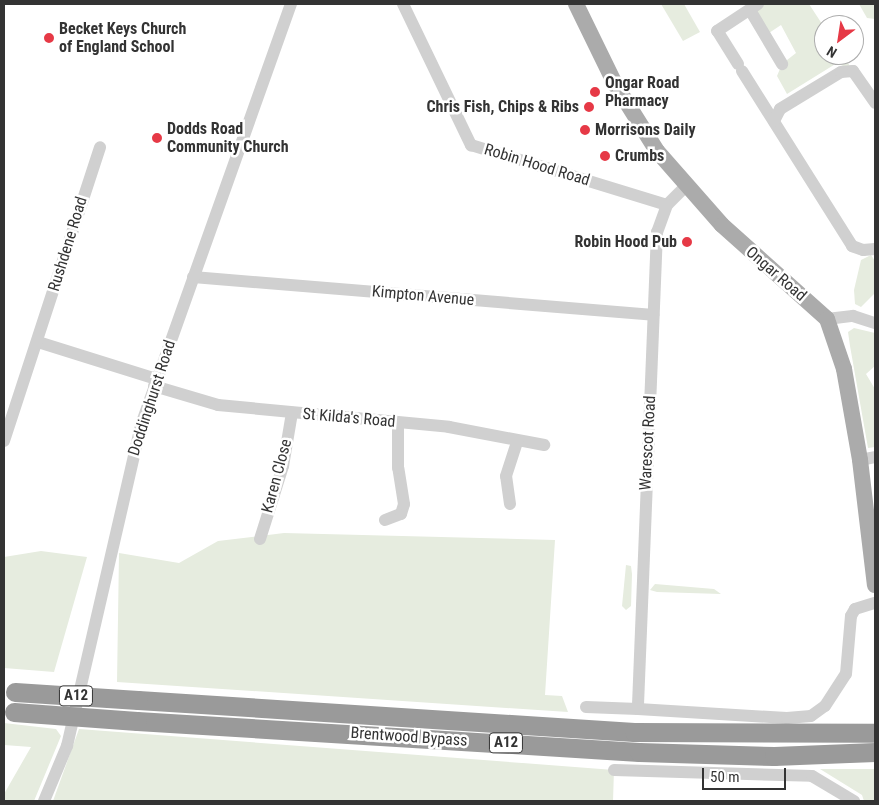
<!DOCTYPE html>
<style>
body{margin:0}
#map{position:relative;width:879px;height:805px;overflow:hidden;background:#fff;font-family:"Roboto Condensed",sans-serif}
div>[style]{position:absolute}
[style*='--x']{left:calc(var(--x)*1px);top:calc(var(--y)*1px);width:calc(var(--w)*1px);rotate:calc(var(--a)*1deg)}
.green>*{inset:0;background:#e6ecdf}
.minor>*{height:12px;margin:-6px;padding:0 6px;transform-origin:6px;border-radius:6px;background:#d0d0d0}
.major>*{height:16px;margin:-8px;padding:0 8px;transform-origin:8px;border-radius:8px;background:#ababab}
.highway>*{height:19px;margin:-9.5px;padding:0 9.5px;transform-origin:9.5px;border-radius:9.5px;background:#9a9a9a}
.highway-bridge>*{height:19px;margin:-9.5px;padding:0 9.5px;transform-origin:9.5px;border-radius:9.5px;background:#9a9a9a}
.dots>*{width:14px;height:14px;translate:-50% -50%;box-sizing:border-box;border:2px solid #fff;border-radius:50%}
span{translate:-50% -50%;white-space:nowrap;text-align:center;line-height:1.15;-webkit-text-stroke:5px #fff;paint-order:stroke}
.shield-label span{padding:1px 4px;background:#fff;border:1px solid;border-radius:4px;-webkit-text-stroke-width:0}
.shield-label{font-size:15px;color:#333;font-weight:700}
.poi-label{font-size:16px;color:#333;font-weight:700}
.left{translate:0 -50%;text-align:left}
.right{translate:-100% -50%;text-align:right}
.street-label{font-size:16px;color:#333}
.frame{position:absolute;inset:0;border:5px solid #333;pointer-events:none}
.north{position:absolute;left:814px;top:15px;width:50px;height:50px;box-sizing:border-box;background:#fff;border:1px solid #adadad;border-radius:50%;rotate:211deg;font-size:14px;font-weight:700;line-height:20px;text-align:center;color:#333}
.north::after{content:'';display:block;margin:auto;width:18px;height:22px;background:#e63946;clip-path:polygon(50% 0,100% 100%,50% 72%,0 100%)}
.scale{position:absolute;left:702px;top:768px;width:84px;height:22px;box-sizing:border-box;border:2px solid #333;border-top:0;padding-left:6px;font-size:15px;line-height:18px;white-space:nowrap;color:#333;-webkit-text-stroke:4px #fff;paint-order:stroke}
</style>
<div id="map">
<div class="green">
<i style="clip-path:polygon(661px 4px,684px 4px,700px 32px,683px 41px)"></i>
<i style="clip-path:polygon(758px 4px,809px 4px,824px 27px,824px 55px,843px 55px,853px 71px,837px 63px,787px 94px,777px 76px,782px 64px,796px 53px,781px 25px,769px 33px,750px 10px)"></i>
<i style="clip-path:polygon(859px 4px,875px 4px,875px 19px,867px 18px)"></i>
<i style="clip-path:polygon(871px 255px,875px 261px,875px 293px,861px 307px,855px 304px,854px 290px,861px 260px)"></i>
<i style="clip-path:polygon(854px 328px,875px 333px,875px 366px,866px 374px,875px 389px,875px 447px,868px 448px,850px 346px,848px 332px)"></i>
<i style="clip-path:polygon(284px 533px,555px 540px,545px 695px,562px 696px,568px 712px,117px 682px,119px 553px,179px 563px,218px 541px)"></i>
<i style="clip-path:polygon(41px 551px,87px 557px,54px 672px,4px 668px,4px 557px)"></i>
<i style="clip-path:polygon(626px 565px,631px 566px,632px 574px,631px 606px,626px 610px,622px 606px)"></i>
<i style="clip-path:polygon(655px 584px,714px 589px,721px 594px,657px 592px,650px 590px)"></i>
<i style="clip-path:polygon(4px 723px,56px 729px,61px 736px,34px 801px,4px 801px,4px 794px,31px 747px,4px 745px)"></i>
<i style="clip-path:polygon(79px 729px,614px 770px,613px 801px,53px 801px)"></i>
<i style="clip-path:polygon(820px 769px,875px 769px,875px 801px,864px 801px,862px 795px)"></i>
</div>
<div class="minor">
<i style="--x:403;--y:4;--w:157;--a:64.3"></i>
<i style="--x:471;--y:145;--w:205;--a:17"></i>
<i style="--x:750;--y:10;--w:63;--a:59.3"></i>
<i style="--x:738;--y:64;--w:39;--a:-122"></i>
<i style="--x:717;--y:31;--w:49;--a:-33.4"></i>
<i style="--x:742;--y:71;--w:207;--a:57.8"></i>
<i style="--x:852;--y:246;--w:12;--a:20"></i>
<i style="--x:863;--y:250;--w:12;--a:-5"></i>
<i style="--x:774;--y:121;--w:13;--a:-63"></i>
<i style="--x:780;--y:109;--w:71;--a:-31.2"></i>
<i style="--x:841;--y:72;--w:12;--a:-5"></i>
<i style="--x:853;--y:71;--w:39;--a:55"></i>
<i style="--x:686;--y:186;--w:27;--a:135"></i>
<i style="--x:667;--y:205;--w:29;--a:110"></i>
<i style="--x:657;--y:232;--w:477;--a:92.3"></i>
<i style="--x:638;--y:709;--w:149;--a:3.5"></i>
<i style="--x:787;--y:718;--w:24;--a:-5"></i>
<i style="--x:811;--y:716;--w:17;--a:-36"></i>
<i style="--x:825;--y:706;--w:38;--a:-57"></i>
<i style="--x:846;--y:674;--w:58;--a:-85.1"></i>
<i style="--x:851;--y:616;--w:8;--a:-60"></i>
<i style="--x:855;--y:609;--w:21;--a:-17"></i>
<i style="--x:193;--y:277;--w:462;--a:4.7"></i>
<i style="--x:827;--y:319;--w:26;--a:-7"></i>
<i style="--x:853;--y:316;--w:23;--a:18"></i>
<i style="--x:38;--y:342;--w:124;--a:17.4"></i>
<i style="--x:154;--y:386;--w:67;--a:16.5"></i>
<i style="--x:218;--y:405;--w:232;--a:5.4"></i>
<i style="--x:449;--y:427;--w:97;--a:10.7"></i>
<i style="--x:4;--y:441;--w:309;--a:-71.9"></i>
<i style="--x:860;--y:460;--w:15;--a:-11"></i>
<i style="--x:510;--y:504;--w:28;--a:-98"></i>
<i style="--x:506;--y:476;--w:36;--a:-72"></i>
<i style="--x:385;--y:520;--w:17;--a:-21"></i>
<i style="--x:401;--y:514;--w:10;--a:-73"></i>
<i style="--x:404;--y:504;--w:36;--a:-99"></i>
<i style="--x:398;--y:468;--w:45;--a:-90"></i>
<i style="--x:260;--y:539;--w:77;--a:-72.5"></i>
<i style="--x:283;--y:466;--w:54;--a:-80.4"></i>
<i style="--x:586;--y:707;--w:52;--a:2.2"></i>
<i style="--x:614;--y:770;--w:198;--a:1.7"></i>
<i style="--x:812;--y:776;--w:49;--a:30.8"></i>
<i style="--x:44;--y:801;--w:60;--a:-67.3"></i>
<i style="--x:67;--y:746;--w:329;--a:-77"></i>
<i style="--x:141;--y:425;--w:447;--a:-70.4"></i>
</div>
<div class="major">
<i style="--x:576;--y:4;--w:89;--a:64"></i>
<i style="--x:615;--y:84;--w:79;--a:57.9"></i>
<i style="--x:657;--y:151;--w:98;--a:48.7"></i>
<i style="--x:722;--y:225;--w:141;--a:41.8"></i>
<i style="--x:827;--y:319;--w:53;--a:71.2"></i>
<i style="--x:844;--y:369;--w:92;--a:80"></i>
<i style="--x:860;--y:460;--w:126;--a:83.2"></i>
</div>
<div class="highway">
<i style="--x:138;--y:700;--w:497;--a:3.7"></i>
<i style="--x:634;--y:732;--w:241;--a:0.2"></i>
<i style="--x:137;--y:721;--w:503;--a:3.53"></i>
<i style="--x:639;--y:752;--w:135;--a:1.7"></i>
<i style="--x:774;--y:756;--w:101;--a:-2.3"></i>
</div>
<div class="highway-bridge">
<i style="--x:15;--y:692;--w:123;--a:3.7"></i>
<i style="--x:14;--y:712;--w:123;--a:4.2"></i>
</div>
<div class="dots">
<i style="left:49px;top:38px;background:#e63946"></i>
<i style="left:595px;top:92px;background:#e63946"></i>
<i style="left:589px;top:107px;background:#e63946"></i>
<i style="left:585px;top:130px;background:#e63946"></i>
<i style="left:157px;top:138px;background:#e63946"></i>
<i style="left:605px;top:156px;background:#e63946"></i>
<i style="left:687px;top:242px;background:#e63946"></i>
</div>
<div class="shield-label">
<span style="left:76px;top:696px">A12</span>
<span style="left:506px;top:743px">A12</span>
</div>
<div class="poi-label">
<span class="left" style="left:59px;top:38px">Becket Keys Church<br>of England School</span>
<span class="left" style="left:605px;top:92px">Ongar Road<br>Pharmacy</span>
<span class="right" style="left:579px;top:107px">Chris Fish, Chips &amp; Ribs</span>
<span class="left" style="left:167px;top:138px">Dodds Road<br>Community Church</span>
<span class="left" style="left:595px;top:130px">Morrisons Daily</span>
<span class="left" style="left:615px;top:156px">Crumbs</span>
<span class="right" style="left:677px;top:242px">Robin Hood Pub</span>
</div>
<div class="street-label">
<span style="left:537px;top:165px;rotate:17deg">Robin Hood Road</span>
<span style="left:68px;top:244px;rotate:-73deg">Rushdene Road</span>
<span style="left:776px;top:274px;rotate:41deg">Ongar Road</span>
<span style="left:423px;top:296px;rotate:5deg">Kimpton Avenue</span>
<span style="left:152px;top:398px;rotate:-72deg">Doddinghurst Road</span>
<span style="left:349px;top:418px;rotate:5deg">St Kilda's Road</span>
<span style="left:648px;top:443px;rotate:-87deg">Warescot Road</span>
<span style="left:277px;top:476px;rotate:-75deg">Karen Close</span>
<span style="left:409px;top:737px;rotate:4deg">Brentwood Bypass</span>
</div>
<div class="frame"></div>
<div class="north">N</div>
<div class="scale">50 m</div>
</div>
